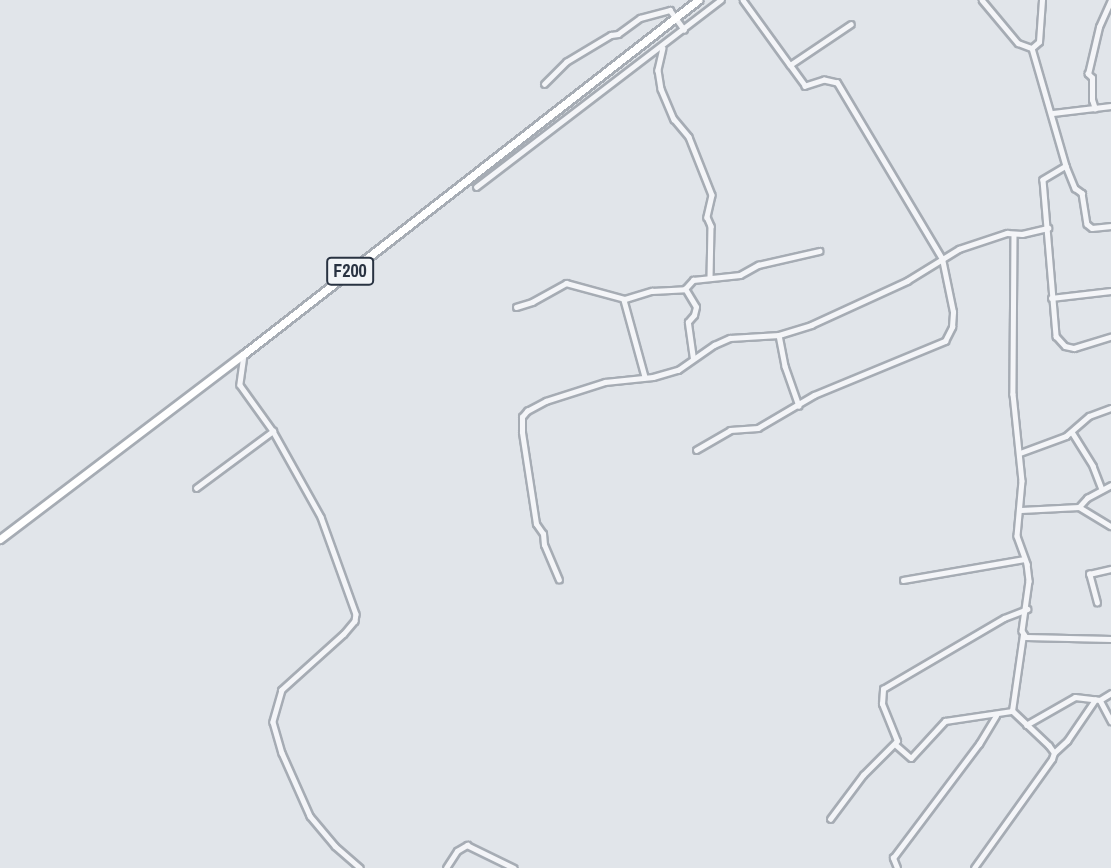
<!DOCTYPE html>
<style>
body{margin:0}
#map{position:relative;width:1111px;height:868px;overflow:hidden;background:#e1e5ea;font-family:"Archivo Narrow",sans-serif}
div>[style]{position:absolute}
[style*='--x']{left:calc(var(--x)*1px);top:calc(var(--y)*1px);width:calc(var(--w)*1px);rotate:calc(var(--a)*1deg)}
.roads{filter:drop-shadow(2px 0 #a6acb4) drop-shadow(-2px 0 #a6acb4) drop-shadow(0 2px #a6acb4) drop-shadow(0 -2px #a6acb4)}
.minor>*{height:4.5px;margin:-2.25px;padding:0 2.25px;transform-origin:2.25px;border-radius:2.25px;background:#f4f5f8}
.primary>*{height:7px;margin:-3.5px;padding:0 3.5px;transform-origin:3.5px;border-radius:3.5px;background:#fff}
span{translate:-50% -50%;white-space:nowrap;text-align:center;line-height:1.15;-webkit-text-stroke:5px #f1f4f7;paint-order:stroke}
.shield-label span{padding:2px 5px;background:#f1f4f7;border:2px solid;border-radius:5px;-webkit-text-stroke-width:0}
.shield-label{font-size:18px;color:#293342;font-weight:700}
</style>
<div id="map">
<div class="roads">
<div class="minor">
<i style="--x:743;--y:0;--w:80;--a:54.1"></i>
<i style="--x:790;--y:65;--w:73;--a:-33.9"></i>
<i style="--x:982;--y:0;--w:56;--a:50.1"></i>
<i style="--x:1018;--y:43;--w:15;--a:20"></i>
<i style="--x:663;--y:48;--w:23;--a:103"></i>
<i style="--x:658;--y:70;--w:19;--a:81"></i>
<i style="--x:661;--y:89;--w:33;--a:67"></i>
<i style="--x:674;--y:119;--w:23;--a:50"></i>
<i style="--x:689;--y:137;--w:62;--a:68.4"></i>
<i style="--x:712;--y:195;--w:23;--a:103"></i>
<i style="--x:707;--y:217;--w:10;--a:66"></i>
<i style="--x:711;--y:226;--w:50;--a:91.1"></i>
<i style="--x:1032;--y:48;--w:123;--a:73.9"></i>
<i style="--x:1066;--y:166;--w:24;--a:68"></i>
<i style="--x:1075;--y:188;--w:9;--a:36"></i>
<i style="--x:1082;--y:193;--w:31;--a:81"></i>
<i style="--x:1087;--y:224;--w:6;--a:39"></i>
<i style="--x:1092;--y:228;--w:19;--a:-6"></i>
<i style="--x:1032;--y:48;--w:9;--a:-41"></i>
<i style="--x:1039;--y:42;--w:42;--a:-85.9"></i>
<i style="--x:544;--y:84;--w:31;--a:-45"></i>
<i style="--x:566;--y:62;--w:52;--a:-31"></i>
<i style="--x:611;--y:35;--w:7;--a:-8"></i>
<i style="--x:618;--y:34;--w:27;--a:-36"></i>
<i style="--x:640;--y:18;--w:31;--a:-15"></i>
<i style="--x:670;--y:10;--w:24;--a:54"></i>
<i style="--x:1095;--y:109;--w:9;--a:-108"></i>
<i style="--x:1092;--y:100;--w:22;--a:-90"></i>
<i style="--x:1092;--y:78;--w:6;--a:-135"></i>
<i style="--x:1088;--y:74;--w:48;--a:-76.8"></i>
<i style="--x:1099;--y:27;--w:30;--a:-66"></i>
<i style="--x:1053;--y:113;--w:58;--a:-6.9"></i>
<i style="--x:1066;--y:166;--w:27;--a:149"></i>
<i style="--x:1043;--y:180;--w:157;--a:85.2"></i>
<i style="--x:1056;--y:336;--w:13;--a:48"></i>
<i style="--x:1065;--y:346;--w:9;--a:13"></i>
<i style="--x:1074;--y:348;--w:39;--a:-17"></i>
<i style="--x:476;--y:187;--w:308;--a:-37.4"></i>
<i style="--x:1014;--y:235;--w:159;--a:90.4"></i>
<i style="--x:1013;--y:394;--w:87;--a:84.1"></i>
<i style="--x:1022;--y:481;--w:55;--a:95.2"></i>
<i style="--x:1017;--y:536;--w:30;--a:70"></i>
<i style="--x:1027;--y:564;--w:17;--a:83"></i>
<i style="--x:1029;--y:581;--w:50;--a:98"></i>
<i style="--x:1022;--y:631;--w:7;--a:56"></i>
<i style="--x:1026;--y:637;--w:85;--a:1.3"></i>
<i style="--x:1051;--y:298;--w:60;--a:-6.7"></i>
<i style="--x:624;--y:300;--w:80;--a:74.7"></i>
<i style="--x:516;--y:307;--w:17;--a:-17"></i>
<i style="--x:532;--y:302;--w:39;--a:-29"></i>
<i style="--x:566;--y:283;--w:61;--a:15.2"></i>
<i style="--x:625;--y:299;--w:28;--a:-17"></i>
<i style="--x:652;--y:291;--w:33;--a:-3"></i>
<i style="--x:779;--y:335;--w:32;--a:79"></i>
<i style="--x:785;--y:366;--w:42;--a:70.7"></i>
<i style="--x:244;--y:355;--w:30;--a:98"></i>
<i style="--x:240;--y:385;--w:57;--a:54.3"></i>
<i style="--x:273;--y:431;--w:98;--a:60.8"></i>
<i style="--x:321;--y:517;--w:103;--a:70.2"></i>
<i style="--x:356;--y:614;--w:7;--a:98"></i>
<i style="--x:355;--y:621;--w:17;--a:130"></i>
<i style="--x:344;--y:634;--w:84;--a:137.9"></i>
<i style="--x:282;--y:690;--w:33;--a:106"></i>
<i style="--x:273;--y:722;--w:32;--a:74"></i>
<i style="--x:282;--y:753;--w:69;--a:66"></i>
<i style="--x:310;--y:816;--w:39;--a:50"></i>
<i style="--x:335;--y:846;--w:33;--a:41"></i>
<i style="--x:693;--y:359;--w:37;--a:-98"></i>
<i style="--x:688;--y:322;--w:9;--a:-49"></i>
<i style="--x:694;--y:315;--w:8;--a:-76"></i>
<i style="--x:696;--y:307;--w:21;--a:-121"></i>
<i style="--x:685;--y:289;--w:12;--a:-48"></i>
<i style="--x:693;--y:280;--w:47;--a:-6.1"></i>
<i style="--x:740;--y:275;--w:21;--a:-29"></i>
<i style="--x:758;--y:265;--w:63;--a:-12.9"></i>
<i style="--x:1072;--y:432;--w:40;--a:58"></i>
<i style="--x:1093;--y:466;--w:25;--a:69"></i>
<i style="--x:696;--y:450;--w:39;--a:-30"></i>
<i style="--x:730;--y:430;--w:28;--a:-4"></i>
<i style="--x:758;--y:428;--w:65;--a:-30.5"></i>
<i style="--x:814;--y:395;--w:142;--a:-22.4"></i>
<i style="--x:945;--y:341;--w:16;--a:-63"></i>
<i style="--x:952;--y:327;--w:15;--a:-86"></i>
<i style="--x:953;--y:312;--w:54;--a:-101.7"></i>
<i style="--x:942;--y:259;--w:205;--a:-120.8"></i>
<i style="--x:837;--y:83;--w:13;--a:-167"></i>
<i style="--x:824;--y:80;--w:20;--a:162"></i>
<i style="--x:805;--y:86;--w:26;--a:-126"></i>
<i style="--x:1020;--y:453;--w:49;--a:-20.3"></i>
<i style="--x:1066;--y:436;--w:30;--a:-41"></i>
<i style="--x:1089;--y:416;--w:23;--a:-20"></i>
<i style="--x:196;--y:488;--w:96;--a:-36.5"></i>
<i style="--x:1079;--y:507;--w:12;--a:-48"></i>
<i style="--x:1087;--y:498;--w:27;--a:-28"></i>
<i style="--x:1021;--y:510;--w:58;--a:-3"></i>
<i style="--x:1079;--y:507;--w:37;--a:31"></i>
<i style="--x:559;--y:580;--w:38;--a:-113"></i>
<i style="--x:544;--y:545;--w:11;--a:-95"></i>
<i style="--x:543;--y:534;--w:12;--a:-125"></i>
<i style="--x:536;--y:524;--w:93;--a:-98.7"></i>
<i style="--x:522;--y:432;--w:15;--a:-90"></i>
<i style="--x:522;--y:417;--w:8;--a:-50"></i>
<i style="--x:527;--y:411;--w:21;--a:-28"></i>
<i style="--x:546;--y:401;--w:62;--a:-17.9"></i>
<i style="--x:605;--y:382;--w:48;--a:-5.9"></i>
<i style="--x:653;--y:377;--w:26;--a:-16"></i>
<i style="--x:678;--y:370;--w:44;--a:-34.8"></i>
<i style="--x:714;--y:345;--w:17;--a:-24"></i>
<i style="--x:730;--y:338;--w:49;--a:-3.5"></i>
<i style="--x:779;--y:335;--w:34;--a:-17"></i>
<i style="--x:811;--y:325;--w:106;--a:-24.6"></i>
<i style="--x:907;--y:281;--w:61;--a:-31.6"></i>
<i style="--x:959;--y:249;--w:51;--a:-18.4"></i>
<i style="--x:1007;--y:233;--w:15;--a:4"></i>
<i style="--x:1022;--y:234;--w:27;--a:-13"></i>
<i style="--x:903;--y:580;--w:123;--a:-9.8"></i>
<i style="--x:1097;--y:603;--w:30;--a:-105"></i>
<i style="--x:1089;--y:574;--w:23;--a:-13"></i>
<i style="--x:1100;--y:700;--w:24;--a:62"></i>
<i style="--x:1026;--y:725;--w:56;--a:-29.7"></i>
<i style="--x:1075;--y:697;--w:25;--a:7"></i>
<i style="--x:1100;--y:700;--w:13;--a:-32"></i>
<i style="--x:895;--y:744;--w:21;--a:41"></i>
<i style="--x:911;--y:758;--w:50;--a:-47.4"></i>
<i style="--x:945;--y:721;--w:68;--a:-8.5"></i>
<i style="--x:1054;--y:753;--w:18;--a:-43"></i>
<i style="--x:1067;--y:741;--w:50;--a:-55.7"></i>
<i style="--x:830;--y:819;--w:55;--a:-53.1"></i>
<i style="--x:863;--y:775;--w:48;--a:-45"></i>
<i style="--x:897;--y:741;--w:40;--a:-112"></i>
<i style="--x:882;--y:704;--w:15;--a:-86"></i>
<i style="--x:883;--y:689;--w:140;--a:-30.4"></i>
<i style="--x:1004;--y:618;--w:25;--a:-21"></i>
<i style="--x:446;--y:868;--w:20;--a:-57"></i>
<i style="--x:457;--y:851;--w:12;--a:-31"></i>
<i style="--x:467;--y:845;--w:52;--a:26.1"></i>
<i style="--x:897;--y:868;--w:11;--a:-112"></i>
<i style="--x:893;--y:858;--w:143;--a:-53"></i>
<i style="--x:979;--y:744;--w:33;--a:-59"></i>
<i style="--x:974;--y:868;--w:134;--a:-54.4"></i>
<i style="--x:1052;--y:759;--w:6;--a:-72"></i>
<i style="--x:1054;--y:753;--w:9;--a:-126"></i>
<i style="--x:1049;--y:746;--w:51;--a:-136.6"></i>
<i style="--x:1012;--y:711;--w:77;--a:-81.8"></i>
</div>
<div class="primary">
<i style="--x:0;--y:539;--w:306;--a:-37.2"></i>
<i style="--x:244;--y:354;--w:576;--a:-37.94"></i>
</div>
</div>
<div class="shield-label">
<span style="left:350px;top:271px">F200</span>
</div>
</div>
